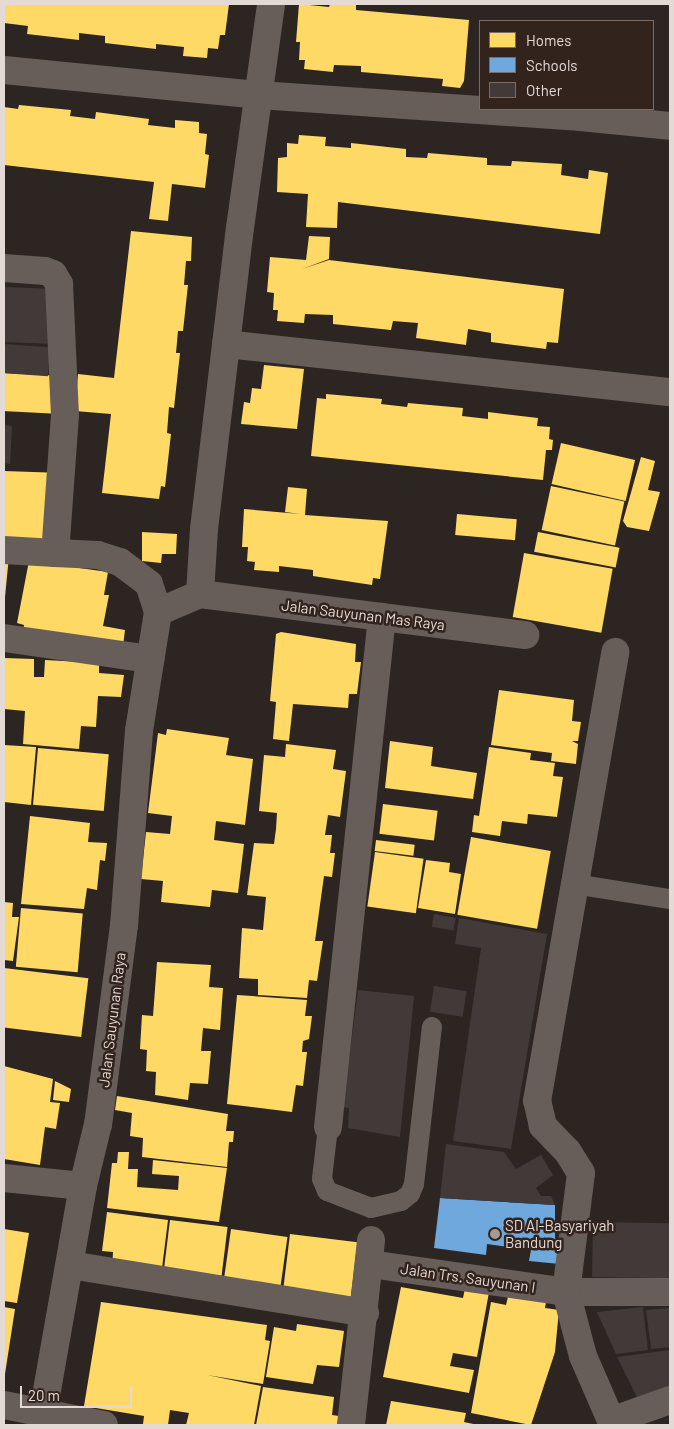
<!DOCTYPE html>
<style>
body{margin:0}
#map{position:relative;width:674px;height:1429px;overflow:hidden;background:#2d2522;font-family:Barlow,sans-serif}
div>[style]{position:absolute}
[style*='--x']{left:calc(var(--x)*1px);top:calc(var(--y)*1px);width:calc(var(--w)*1px);rotate:calc(var(--a)*1deg)}
.homes>*{inset:0;background:#ffd966;transform-origin:0 0}
.schools>*{inset:0;background:#6fa8dc}
.building>*{inset:0;background:#423a38;transform-origin:0 0}
.service>*{height:20px;margin:-10px;padding:0 10px;transform-origin:10px;border-radius:10px;background:#675d59}
.minor>*{height:28px;margin:-14px;padding:0 14px;transform-origin:14px;border-radius:14px;background:#675d59}
.dots>*{width:14px;height:14px;translate:-50% -50%;box-sizing:border-box;border:2px solid #32231d;border-radius:50%}
span{translate:-50% -50%;white-space:nowrap;text-align:center;line-height:1.15;-webkit-text-stroke:5px #32231d;paint-order:stroke}
.street-label{font-size:15px;color:#e3d9d5}
.poi-label{font-size:15px;color:#e3d9d5}
.left{translate:0 -50%;text-align:left}
.frame{position:absolute;inset:0;border:5px solid #e3d9d5;pointer-events:none}
.legend{position:absolute;left:479px;top:20px;width:175px;height:90px;box-sizing:border-box;background:#32231d;border:1px solid #796c67;margin:0;padding:6px 9px;list-style:none;font-size:15px;color:#e3d9d5}
.legend li{display:flex;align-items:center;gap:10px;height:25px}
.legend b{width:25px;border:1px solid #796c67}
.scale{position:absolute;left:20px;top:1386px;width:112px;height:22px;box-sizing:border-box;border:2px solid #e3d9d5;border-top:0;padding-left:6px;font-size:15px;line-height:18px;white-space:nowrap;color:#e3d9d5;-webkit-text-stroke:4px #32231d;paint-order:stroke}
</style>
<div id="map">
<div class="homes">
<i style="clip-path:polygon(4px 4px,229px 4px,225px 35px,220px 35px,218px 49px,208px 48px,207px 58px,183px 56px,184px 47px,156px 44px,156px 49px,105px 43px,105px 36px,79px 33px,79px 40px,27px 34px,28px 26px,4px 23px)"></i>
<i style="clip-path:polygon(299px 4px,329px 7px,330px 4px,356px 4px,356px 10px,469px 20px,464px 81px,460px 88px,442px 86px,443px 79px,361px 72px,361px 66px,334px 65px,333px 72px,304px 69px,305px 60px,299px 60px,300px 42px,296px 42px)"></i>
<i style="clip-path:polygon(19px 105px,71px 110px,70px 116px,95px 119px,96px 112px,149px 119px,148px 125px,175px 128px,175px 120px,199px 122px,199px 133px,207px 134px,205px 154px,209px 155px,205px 188px,172px 184px,168px 221px,149px 219px,154px 182px,4px 165px,4px 107px,18px 109px)"></i>
<i style="clip-path:polygon(299px 135px,326px 137px,325px 146px,351px 148px,351px 143px,406px 149px,406px 157px,427px 158px,428px 153px,487px 158px,487px 165px,511px 166px,512px 161px,562px 164px,561px 175px,588px 179px,589px 170px,608px 173px,600px 234px,338px 202px,337px 228px,306px 227px,308px 194px,277px 192px,278px 158px,287px 157px,287px 143px,298px 144px)"></i>
<i style="clip-path:polygon(131px 231px,192px 237px,191px 261px,186px 261px,184px 285px,188px 285px,183px 331px,178px 331px,176px 353px,180px 353px,174px 408px,169px 407px,167px 433px,171px 434px,165px 487px,161px 486px,159px 499px,102px 493px,111px 414px,75px 411px,78px 374px,114px 378px)"></i>
<i style="clip-path:polygon(309px 236px,330px 237px,329px 259px,302px 269px,329px 260px,564px 289px,558px 343px,547px 342px,546px 349px,491px 342px,491px 333px,468px 329px,466px 345px,416px 338px,418px 323px,393px 321px,391px 330px,333px 324px,333px 315px,305px 314px,304px 323px,277px 321px,278px 310px,273px 310px,274px 293px,267px 292px,270px 257px,306px 260px)"></i>
<i style="clip-path:polygon(264px 365px,304px 369px,297px 429px,241px 424px,244px 402px,250px 403px,252px 388px,261px 389px)"></i>
<i style="left:4px;top:373px;width:54px;height:38px;rotate:3deg"></i>
<i style="clip-path:polygon(326px 394px,382px 399px,381px 404px,407px 407px,408px 403px,463px 408px,462px 416px,488px 419px,488px 412px,538px 418px,537px 426px,550px 427px,549px 439px,553px 440px,552px 450px,546px 450px,543px 480px,311px 456px,317px 398px,326px 399px)"></i>
<i style="left:561px;top:443px;width:76px;height:42px;rotate:13deg"></i>
<i style="clip-path:polygon(641px 457px,655px 461px,648px 490px,660px 492px,649px 531px,627px 527px,623px 521px)"></i>
<i style="left:4px;top:471px;width:51px;height:74px;rotate:2deg"></i>
<i style="left:551px;top:486px;width:75px;height:45px;rotate:12deg"></i>
<i style="clip-path:polygon(288px 487px,307px 489px,305px 515px,388px 521px,380px 579px,373px 578px,372px 585px,313px 576px,313px 570px,279px 566px,279px 572px,254px 570px,255px 562px,247px 561px,248px 547px,242px 547px,244px 509px,300px 514px,285px 512px)"></i>
<i style="left:457px;top:514px;width:60px;height:21px;rotate:5deg"></i>
<i style="clip-path:polygon(142px 532px,177px 534px,176px 554px,162px 554px,161px 563px,142px 561px)"></i>
<i style="left:538px;top:532px;width:83px;height:20px;rotate:11deg"></i>
<i style="left:524px;top:553px;width:90px;height:65px;rotate:10deg"></i>
<i style="clip-path:polygon(4px 556px,9px 556px,5px 597px,4px 597px)"></i>
<i style="clip-path:polygon(29px 561px,108px 572px,104px 595px,109px 595px,103px 626px,125px 630px,123px 646px,23px 632px,24px 625px,17px 623px)"></i>
<i style="clip-path:polygon(281px 632px,356px 644px,355px 662px,361px 662px,357px 694px,349px 694px,348px 708px,293px 704px,289px 741px,273px 739px,276px 702px,270px 701px,276px 634px)"></i>
<i style="clip-path:polygon(4px 658px,34px 659px,34px 677px,44px 677px,45px 660px,99px 663px,99px 673px,124px 675px,121px 697px,98px 696px,96px 727px,81px 726px,79px 749px,23px 744px,25px 711px,4px 709px)"></i>
<i style="clip-path:polygon(499px 690px,574px 700px,572px 721px,581px 722px,578px 741px,572px 741px,578px 744px,576px 764px,551px 761px,552px 753px,491px 745px)"></i>
<i style="clip-path:polygon(167px 729px,229px 738px,226px 755px,253px 759px,245px 825px,216px 821px,214px 840px,244px 844px,238px 893px,212px 890px,210px 907px,161px 902px,163px 881px,141px 879px,146px 832px,170px 834px,172px 816px,148px 813px,158px 733px,166px 735px)"></i>
<i style="clip-path:polygon(390px 741px,433px 747px,431px 766px,477px 773px,473px 799px,385px 788px)"></i>
<i style="clip-path:polygon(286px 744px,336px 750px,333px 769px,346px 771px,340px 817px,328px 815px,325px 835px,332px 835px,330px 853px,335px 853px,332px 877px,324px 876px,315px 941px,323px 941px,317px 981px,309px 980px,307px 998px,258px 995px,258px 979px,239px 978px,242px 928px,263px 930px,266px 897px,247px 895px,254px 843px,274px 844px,276px 829px,277px 813px,259px 811px,264px 755px,285px 757px)"></i>
<i style="clip-path:polygon(4px 745px,36px 747px,31px 805px,4px 802px)"></i>
<i style="clip-path:polygon(489px 747px,531px 753px,530px 760px,555px 763px,553px 776px,563px 777px,557px 817px,528px 814px,527px 824px,502px 821px,500px 836px,472px 832px,474px 815px,479px 816px)"></i>
<i style="left:38px;top:748px;width:71px;height:57px;rotate:5deg"></i>
<i style="left:383px;top:804px;width:55px;height:30px;rotate:7deg"></i>
<i style="clip-path:polygon(30px 816px,90px 823px,88px 842px,107px 843px,105px 861px,100px 860px,97px 890px,87px 888px,84px 909px,21px 904px)"></i>
<i style="left:471px;top:837px;width:81px;height:79px;rotate:10deg"></i>
<i style="left:376px;top:840px;width:39px;height:11px;rotate:7deg"></i>
<i style="left:375px;top:852px;width:49px;height:55px;rotate:8deg"></i>
<i style="clip-path:polygon(426px 860px,450px 863px,449px 872px,461px 874px,455px 914px,418px 908px)"></i>
<i style="clip-path:polygon(4px 902px,13px 903px,12px 917px,19px 917px,13px 961px,4px 960px)"></i>
<i style="left:21px;top:908px;width:62px;height:59px;rotate:5deg"></i>
<i style="clip-path:polygon(157px 962px,211px 965px,209px 987px,223px 988px,220px 1030px,203px 1028px,201px 1051px,211px 1051px,208px 1084px,190px 1083px,188px 1100px,155px 1095px,156px 1072px,146px 1071px,147px 1050px,140px 1049px,142px 1015px,153px 1016px)"></i>
<i style="left:4px;top:968px;width:85px;height:59px;rotate:7deg"></i>
<i style="clip-path:polygon(237px 995px,307px 1000px,305px 1016px,312px 1016px,309px 1039px,303px 1041px,302px 1052px,307px 1052px,303px 1086px,296px 1085px,292px 1112px,227px 1104px)"></i>
<i style="clip-path:polygon(4px 1066px,53px 1079px,50px 1102px,60px 1103px,56px 1129px,45px 1127px,40px 1165px,4px 1159px)"></i>
<i style="clip-path:polygon(55px 1081px,71px 1089px,69px 1102px,53px 1100px)"></i>
<i style="clip-path:polygon(117px 1096px,228px 1114px,226px 1131px,234px 1131px,233px 1142px,229px 1142px,227px 1167px,142px 1157px,143px 1138px,130px 1136px,132px 1113px,115px 1110px)"></i>
<i style="clip-path:polygon(118px 1152px,129px 1152px,128px 1169px,138px 1169px,137px 1187px,178px 1190px,179px 1176px,152px 1174px,153px 1160px,227px 1168px,219px 1222px,107px 1208px,112px 1163px,117px 1163px)"></i>
<i style="clip-path:polygon(107px 1212px,168px 1220px,162px 1268px,112px 1269px,113px 1252px,102px 1251px)"></i>
<i style="left:170px;top:1220px;width:58px;height:59px;rotate:7deg"></i>
<i style="clip-path:polygon(4px 1229px,29px 1233px,17px 1303px,4px 1301px)"></i>
<i style="left:231px;top:1229px;width:57px;height:51px;rotate:8deg"></i>
<i style="left:290px;top:1234px;width:68px;height:55px;rotate:7deg"></i>
<i style="clip-path:polygon(466px 1283px,490px 1287px,477px 1357px,453px 1353px,450px 1366px,474px 1370px,469px 1393px,383px 1377px,401px 1287px,463px 1298px)"></i>
<i style="clip-path:polygon(510px 1288px,547px 1296px,545px 1308px,559px 1310px,555px 1352px,531px 1425px,471px 1413px,491px 1302px,506px 1305px)"></i>
<i style="clip-path:polygon(101px 1302px,267px 1325px,265px 1340px,270px 1341px,263px 1384px,207px 1375px,261px 1386px,254px 1425px,186px 1425px,189px 1413px,170px 1410px,168px 1425px,151px 1425px,143px 1424px,144px 1416px,84px 1406px)"></i>
<i style="clip-path:polygon(4px 1307px,15px 1309px,5px 1374px,4px 1373px)"></i>
<i style="clip-path:polygon(297px 1324px,344px 1331px,339px 1367px,317px 1365px,313px 1384px,266px 1377px,274px 1327px,296px 1331px)"></i>
<i style="clip-path:polygon(263px 1387px,334px 1397px,332px 1415px,339px 1416px,337px 1425px,256px 1425px)"></i>
<i style="clip-path:polygon(391px 1401px,466px 1413px,464px 1422px,478px 1425px,386px 1425px)"></i>
</div>
<div class="schools">
<i style="clip-path:polygon(440px 1198px,555px 1205px,555px 1238px,561px 1239px,560px 1264px,529px 1261px,531px 1250px,487px 1244px,486px 1255px,434px 1248px)"></i>
</div>
<div class="building">
<i style="left:4px;top:287px;width:48px;height:55px;rotate:2deg"></i>
<i style="left:4px;top:344px;width:46px;height:29px;rotate:4deg"></i>
<i style="clip-path:polygon(4px 425px,12px 426px,10px 464px,4px 463px)"></i>
<i style="left:434px;top:914px;width:22px;height:13px;rotate:10deg"></i>
<i style="clip-path:polygon(459px 918px,547px 934px,511px 1149px,453px 1141px,481px 948px,455px 944px)"></i>
<i style="left:434px;top:986px;width:33px;height:26px;rotate:9deg"></i>
<i style="clip-path:polygon(358px 990px,414px 996px,400px 1137px,348px 1128px,349px 1108px,343px 1107px)"></i>
<i style="clip-path:polygon(446px 1144px,504px 1152px,516px 1169px,541px 1155px,553px 1175px,536px 1188px,541px 1196px,551px 1196px,555px 1205px,440px 1198px)"></i>
<i style="left:593px;top:1222px;width:77px;height:55px;rotate:1deg"></i>
<i style="clip-path:polygon(643px 1307px,648px 1350px,616px 1354px,597px 1312px)"></i>
<i style="clip-path:polygon(670px 1308px,670px 1347px,651px 1349px,646px 1310px)"></i>
<i style="clip-path:polygon(670px 1350px,670px 1393px,638px 1399px,617px 1357px)"></i>
</div>
<div class="service">
<i style="--x:574;--y:884;--w:97;--a:8.9"></i>
<i style="--x:328;--y:1127;--w:52;--a:96.6"></i>
<i style="--x:322;--y:1179;--w:13;--a:67"></i>
<i style="--x:327;--y:1191;--w:47;--a:21.1"></i>
<i style="--x:371;--y:1208;--w:31;--a:-13"></i>
<i style="--x:401;--y:1201;--w:11;--a:-38"></i>
<i style="--x:410;--y:1194;--w:11;--a:-68"></i>
<i style="--x:414;--y:1184;--w:158;--a:-83.5"></i>
</div>
<div class="minor">
<i style="--x:4;--y:70;--w:256;--a:5.6"></i>
<i style="--x:259;--y:95;--w:312;--a:3.9"></i>
<i style="--x:570;--y:116;--w:100;--a:5.7"></i>
<i style="--x:4;--y:268;--w:41;--a:4.2"></i>
<i style="--x:45;--y:271;--w:9;--a:21"></i>
<i style="--x:53;--y:274;--w:12;--a:59"></i>
<i style="--x:59;--y:284;--w:131;--a:87.4"></i>
<i style="--x:65;--y:415;--w:138;--a:94.1"></i>
<i style="--x:55;--y:553;--w:43;--a:2.7"></i>
<i style="--x:98;--y:555;--w:23;--a:18"></i>
<i style="--x:120;--y:562;--w:36;--a:37"></i>
<i style="--x:149;--y:584;--w:29;--a:72"></i>
<i style="--x:158;--y:612;--w:121;--a:99.1"></i>
<i style="--x:139;--y:731;--w:195;--a:94.4"></i>
<i style="--x:124;--y:925;--w:201;--a:97.4"></i>
<i style="--x:98;--y:1124;--w:64;--a:103.6"></i>
<i style="--x:83;--y:1186;--w:243;--a:100"></i>
<i style="--x:226;--y:344;--w:447;--a:6.2"></i>
<i style="--x:4;--y:550;--w:51;--a:3.4"></i>
<i style="--x:200;--y:594;--w:65;--a:-86.5"></i>
<i style="--x:204;--y:529;--w:303;--a:-83.2"></i>
<i style="--x:240;--y:228;--w:226;--a:-82.1"></i>
<i style="--x:158;--y:612;--w:46;--a:-23.2"></i>
<i style="--x:200;--y:594;--w:328;--a:7.2"></i>
<i style="--x:4;--y:638;--w:148;--a:8.2"></i>
<i style="--x:328;--y:1127;--w:513;--a:-83.96"></i>
<i style="--x:4;--y:1178;--w:79;--a:5.8"></i>
<i style="--x:370;--y:1264;--w:198;--a:8.1"></i>
<i style="--x:566;--y:1292;--w:104;--a:0"></i>
<i style="--x:70;--y:1265;--w:299;--a:9.2"></i>
<i style="--x:4;--y:1405;--w:102;--a:11.3"></i>
<i style="--x:611;--y:1421;--w:63;--a:-19.6"></i>
<i style="--x:351;--y:1425;--w:186;--a:-83.8"></i>
<i style="--x:613;--y:1425;--w:75;--a:-113.5"></i>
<i style="--x:583;--y:1356;--w:66;--a:-104.9"></i>
<i style="--x:566;--y:1292;--w:120;--a:-82.8"></i>
<i style="--x:581;--y:1173;--w:26;--a:-122"></i>
<i style="--x:567;--y:1151;--w:35;--a:-134"></i>
<i style="--x:543;--y:1126;--w:26;--a:-103"></i>
<i style="--x:537;--y:1101;--w:456;--a:-80.1"></i>
</div>
<div class="dots">
<i style="left:495px;top:1234px;background:#a39a96"></i>
</div>
<div class="street-label">
<span style="left:363px;top:615px;rotate:7deg">Jalan Sauyunan Mas Raya</span>
<span style="left:112px;top:1020px;rotate:-83deg">Jalan Sauyunan Raya</span>
<span style="left:468px;top:1278px;rotate:8deg">Jalan Trs. Sauyunan I</span>
</div>
<div class="poi-label">
<span class="left" style="left:505px;top:1234px">SD Al-Basyariyah<br>Bandung</span>
</div>
<div class="frame"></div>
<ul class="legend">
<li><b style="height:14px;background:#ffd966"></b>Homes</li>
<li><b style="height:14px;background:#6fa8dc"></b>Schools</li>
<li><b style="height:14px;background:#423a38"></b>Other</li>
</ul>
<div class="scale">20 m</div>
</div>
